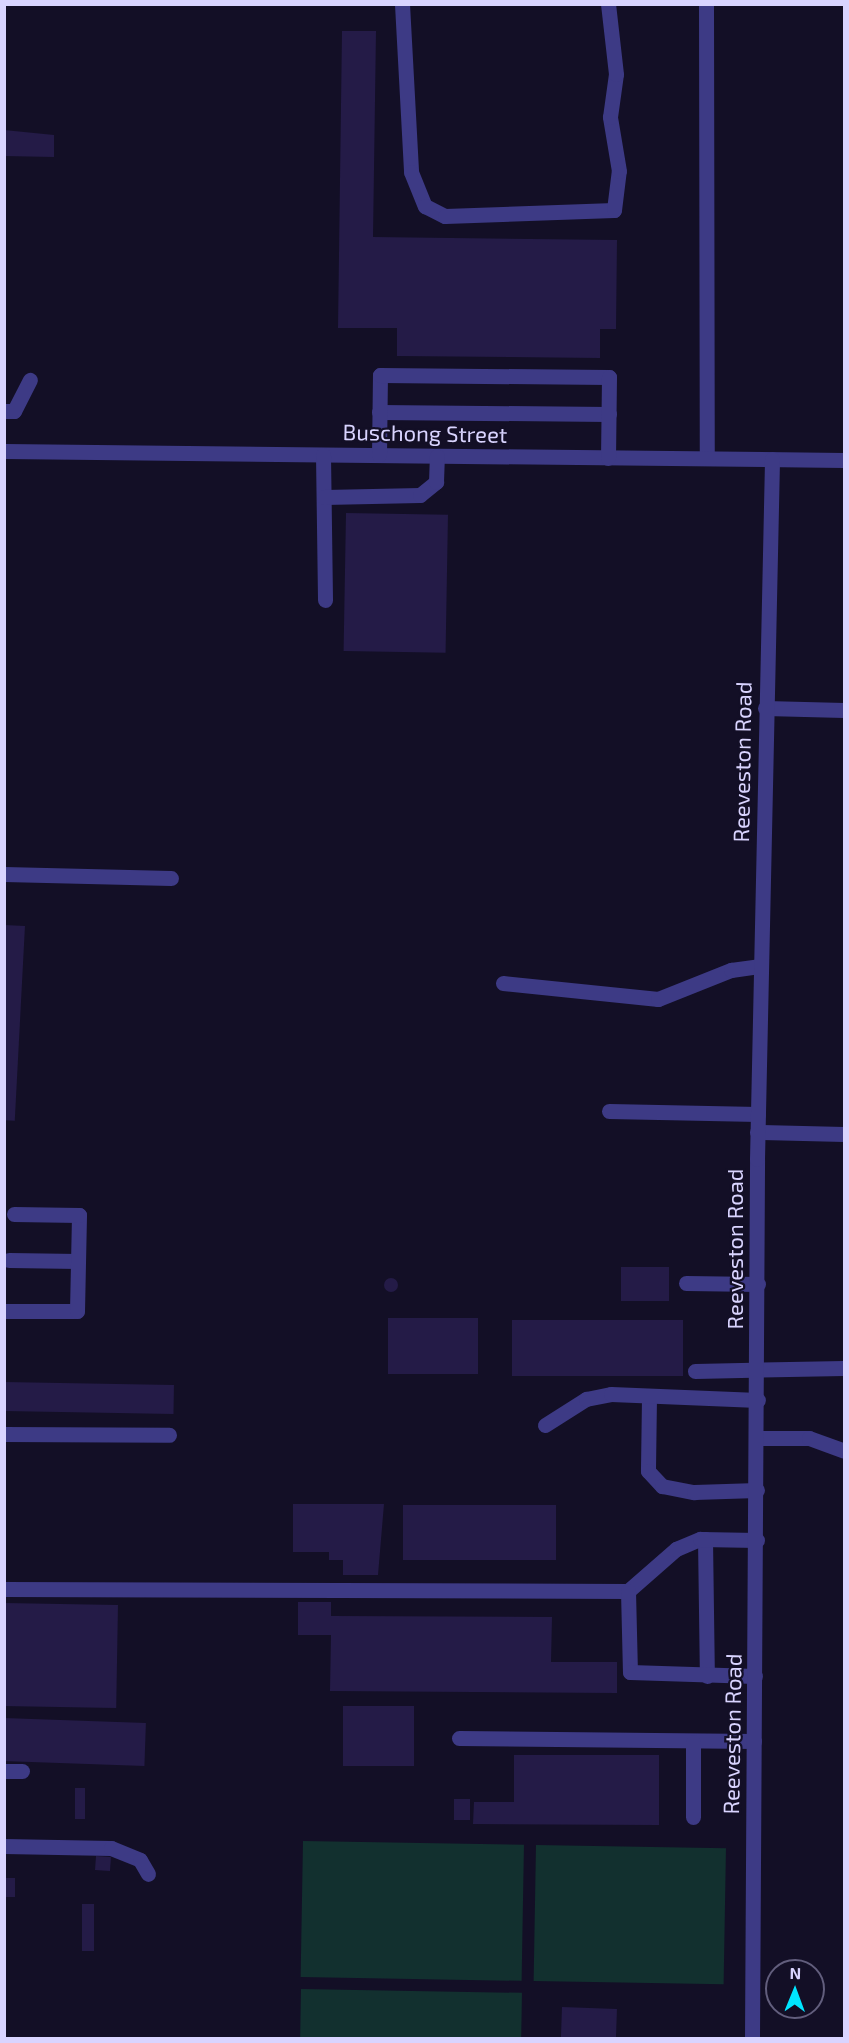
<!DOCTYPE html>
<style>
body{margin:0}
#map{position:relative;width:849px;height:2043px;overflow:hidden;background:#130f26;font-family:"Exo 2",sans-serif}
div>[style]{position:absolute}
[style*='--x']{left:calc(var(--x)*1px);top:calc(var(--y)*1px);width:calc(var(--w)*1px);rotate:calc(var(--a)*1deg)}
.green>*{inset:0;background:#12302f;transform-origin:0 0}
.building>*{inset:0;background:#241b47;transform-origin:0 0}
.round{border-radius:50%}
.minor>*{height:15px;margin:-7.5px;padding:0 7.5px;transform-origin:7.5px;border-radius:7.5px;background:#3d3a85}
span{translate:-50% -50%;white-space:nowrap;text-align:center;line-height:1.15;-webkit-text-stroke:4.5px #130f26;paint-order:stroke}
.street-label{font-size:22px;color:#d9d4ff}
.frame{position:absolute;inset:0;border:6px solid #d9d4ff;pointer-events:none}
.north{position:absolute;left:765px;top:1959px;width:60px;height:60px;box-sizing:border-box;background:#130f26;border:2px solid #625e7d;border-radius:50%;rotate:1deg;font-size:16px;font-weight:700;line-height:24px;text-align:center;color:#d9d4ff}
.north::after{content:'';display:block;margin:auto;width:21px;height:27px;background:#00e5ff;clip-path:polygon(50% 0,100% 100%,50% 72%,0 100%)}
</style>
<div id="map">
<div class="green">
<i style="left:303px;top:1841px;width:221px;height:136px;rotate:1deg"></i>
<i style="left:536px;top:1845px;width:190px;height:136px;rotate:1deg"></i>
<i style="left:301px;top:1989px;width:221px;height:49px;rotate:1deg"></i>
</div>
<div class="building">
<i style="clip-path:polygon(342px 31px,376px 31px,373px 237px,617px 240px,616px 329px,600px 329px,600px 358px,397px 356px,397px 328px,338px 328px)"></i>
<i style="clip-path:polygon(4px 130px,54px 135px,54px 157px,4px 156px)"></i>
<i style="left:346px;top:513px;width:102px;height:138px;rotate:1deg"></i>
<i style="left:4px;top:925px;width:21px;height:195px;rotate:3deg"></i>
<i style="left:669px;top:1267px;width:34px;height:48px;rotate:90deg"></i>
<i class="round" style="left:384px;top:1278px;width:14px;height:14px"></i>
<i style="left:388px;top:1318px;width:90px;height:56px"></i>
<i style="left:512px;top:1320px;width:171px;height:56px"></i>
<i style="left:4px;top:1382px;width:170px;height:29px;rotate:1deg"></i>
<i style="clip-path:polygon(293px 1504px,384px 1504px,378px 1575px,343px 1575px,343px 1560px,329px 1560px,329px 1552px,293px 1552px)"></i>
<i style="left:403px;top:1505px;width:153px;height:55px"></i>
<i style="clip-path:polygon(298px 1602px,331px 1602px,331px 1616px,552px 1617px,551px 1662px,617px 1662px,617px 1693px,330px 1691px,331px 1635px,298px 1635px)"></i>
<i style="left:4px;top:1603px;width:114px;height:103px;rotate:1deg"></i>
<i style="left:343px;top:1706px;width:71px;height:60px"></i>
<i style="left:4px;top:1718px;width:142px;height:43px;rotate:2deg"></i>
<i style="clip-path:polygon(514px 1755px,659px 1755px,659px 1825px,473px 1824px,474px 1802px,514px 1802px)"></i>
<i style="left:75px;top:1788px;width:10px;height:31px"></i>
<i style="left:454px;top:1799px;width:16px;height:21px"></i>
<i style="left:96px;top:1856px;width:15px;height:14px;rotate:4deg"></i>
<i style="left:4px;top:1878px;width:11px;height:19px"></i>
<i style="left:82px;top:1904px;width:12px;height:47px"></i>
<i style="left:562px;top:2007px;width:55px;height:31px;rotate:2deg"></i>
</div>
<div class="minor">
<i style="--x:402;--y:4;--w:168;--a:86.9"></i>
<i style="--x:411;--y:172;--w:37;--a:68"></i>
<i style="--x:425;--y:206;--w:22;--a:27"></i>
<i style="--x:445;--y:216;--w:169;--a:-2"></i>
<i style="--x:614;--y:210;--w:39;--a:-83"></i>
<i style="--x:619;--y:171;--w:55;--a:-99.5"></i>
<i style="--x:610;--y:117;--w:43;--a:-82.1"></i>
<i style="--x:616;--y:74;--w:70;--a:-96.5"></i>
<i style="--x:706;--y:4;--w:454;--a:89.9"></i>
<i style="--x:4;--y:411;--w:10;--a:0"></i>
<i style="--x:14;--y:411;--w:35;--a:-63"></i>
<i style="--x:379;--y:412;--w:230;--a:0.5"></i>
<i style="--x:4;--y:451;--w:840;--a:0.61"></i>
<i style="--x:323;--y:455;--w:145;--a:89.2"></i>
<i style="--x:379;--y:455;--w:80;--a:-89.3"></i>
<i style="--x:380;--y:375;--w:229;--a:0.5"></i>
<i style="--x:609;--y:377;--w:81;--a:90.7"></i>
<i style="--x:324;--y:497;--w:96;--a:-1.2"></i>
<i style="--x:420;--y:495;--w:21;--a:-39"></i>
<i style="--x:436;--y:482;--w:26;--a:-88"></i>
<i style="--x:765;--y:708;--w:79;--a:1.5"></i>
<i style="--x:4;--y:874;--w:167;--a:1.4"></i>
<i style="--x:503;--y:983;--w:156;--a:5.9"></i>
<i style="--x:658;--y:999;--w:79;--a:-21.7"></i>
<i style="--x:731;--y:970;--w:30;--a:-8"></i>
<i style="--x:609;--y:1111;--w:149;--a:1.2"></i>
<i style="--x:757;--y:1132;--w:87;--a:1.3"></i>
<i style="--x:9;--y:1260;--w:69;--a:0.8"></i>
<i style="--x:686;--y:1283;--w:72;--a:0.8"></i>
<i style="--x:4;--y:1311;--w:73;--a:0"></i>
<i style="--x:77;--y:1311;--w:96;--a:-88.8"></i>
<i style="--x:79;--y:1215;--w:65;--a:-179.1"></i>
<i style="--x:695;--y:1371;--w:149;--a:-1.2"></i>
<i style="--x:649;--y:1397;--w:74;--a:90.8"></i>
<i style="--x:648;--y:1471;--w:21;--a:47"></i>
<i style="--x:662;--y:1486;--w:33;--a:11"></i>
<i style="--x:694;--y:1492;--w:63;--a:-1.8"></i>
<i style="--x:545;--y:1425;--w:49;--a:-32.4"></i>
<i style="--x:586;--y:1399;--w:25;--a:-11"></i>
<i style="--x:611;--y:1394;--w:147;--a:2.3"></i>
<i style="--x:4;--y:1434;--w:165;--a:0.3"></i>
<i style="--x:758;--y:1438;--w:51;--a:0"></i>
<i style="--x:809;--y:1438;--w:37;--a:20"></i>
<i style="--x:705;--y:1539;--w:137;--a:89.2"></i>
<i style="--x:4;--y:1589;--w:624;--a:0.18"></i>
<i style="--x:628;--y:1591;--w:64;--a:-41.2"></i>
<i style="--x:676;--y:1549;--w:26;--a:-23"></i>
<i style="--x:700;--y:1539;--w:57;--a:1"></i>
<i style="--x:628;--y:1591;--w:81;--a:88.6"></i>
<i style="--x:630;--y:1672;--w:125;--a:1.8"></i>
<i style="--x:459;--y:1738;--w:295;--a:0.6"></i>
<i style="--x:693;--y:1742;--w:75;--a:90"></i>
<i style="--x:4;--y:1771;--w:18;--a:0"></i>
<i style="--x:4;--y:1846;--w:107;--a:1.1"></i>
<i style="--x:111;--y:1848;--w:31;--a:22"></i>
<i style="--x:140;--y:1860;--w:16;--a:60"></i>
<i style="--x:752;--y:2038;--w:879;--a:-89.67"></i>
<i style="--x:757;--y:1159;--w:700;--a:-88.77"></i>
</div>
<div class="street-label">
<span style="left:425px;top:433px;rotate:1deg">Buschong Street</span>
<span style="left:742px;top:762px;rotate:-89deg">Reeveston Road</span>
<span style="left:735px;top:1249px;rotate:-90deg">Reeveston Road</span>
<span style="left:732px;top:1734px;rotate:-89deg">Reeveston Road</span>
</div>
<div class="frame"></div>
<div class="north">N</div>
</div>
